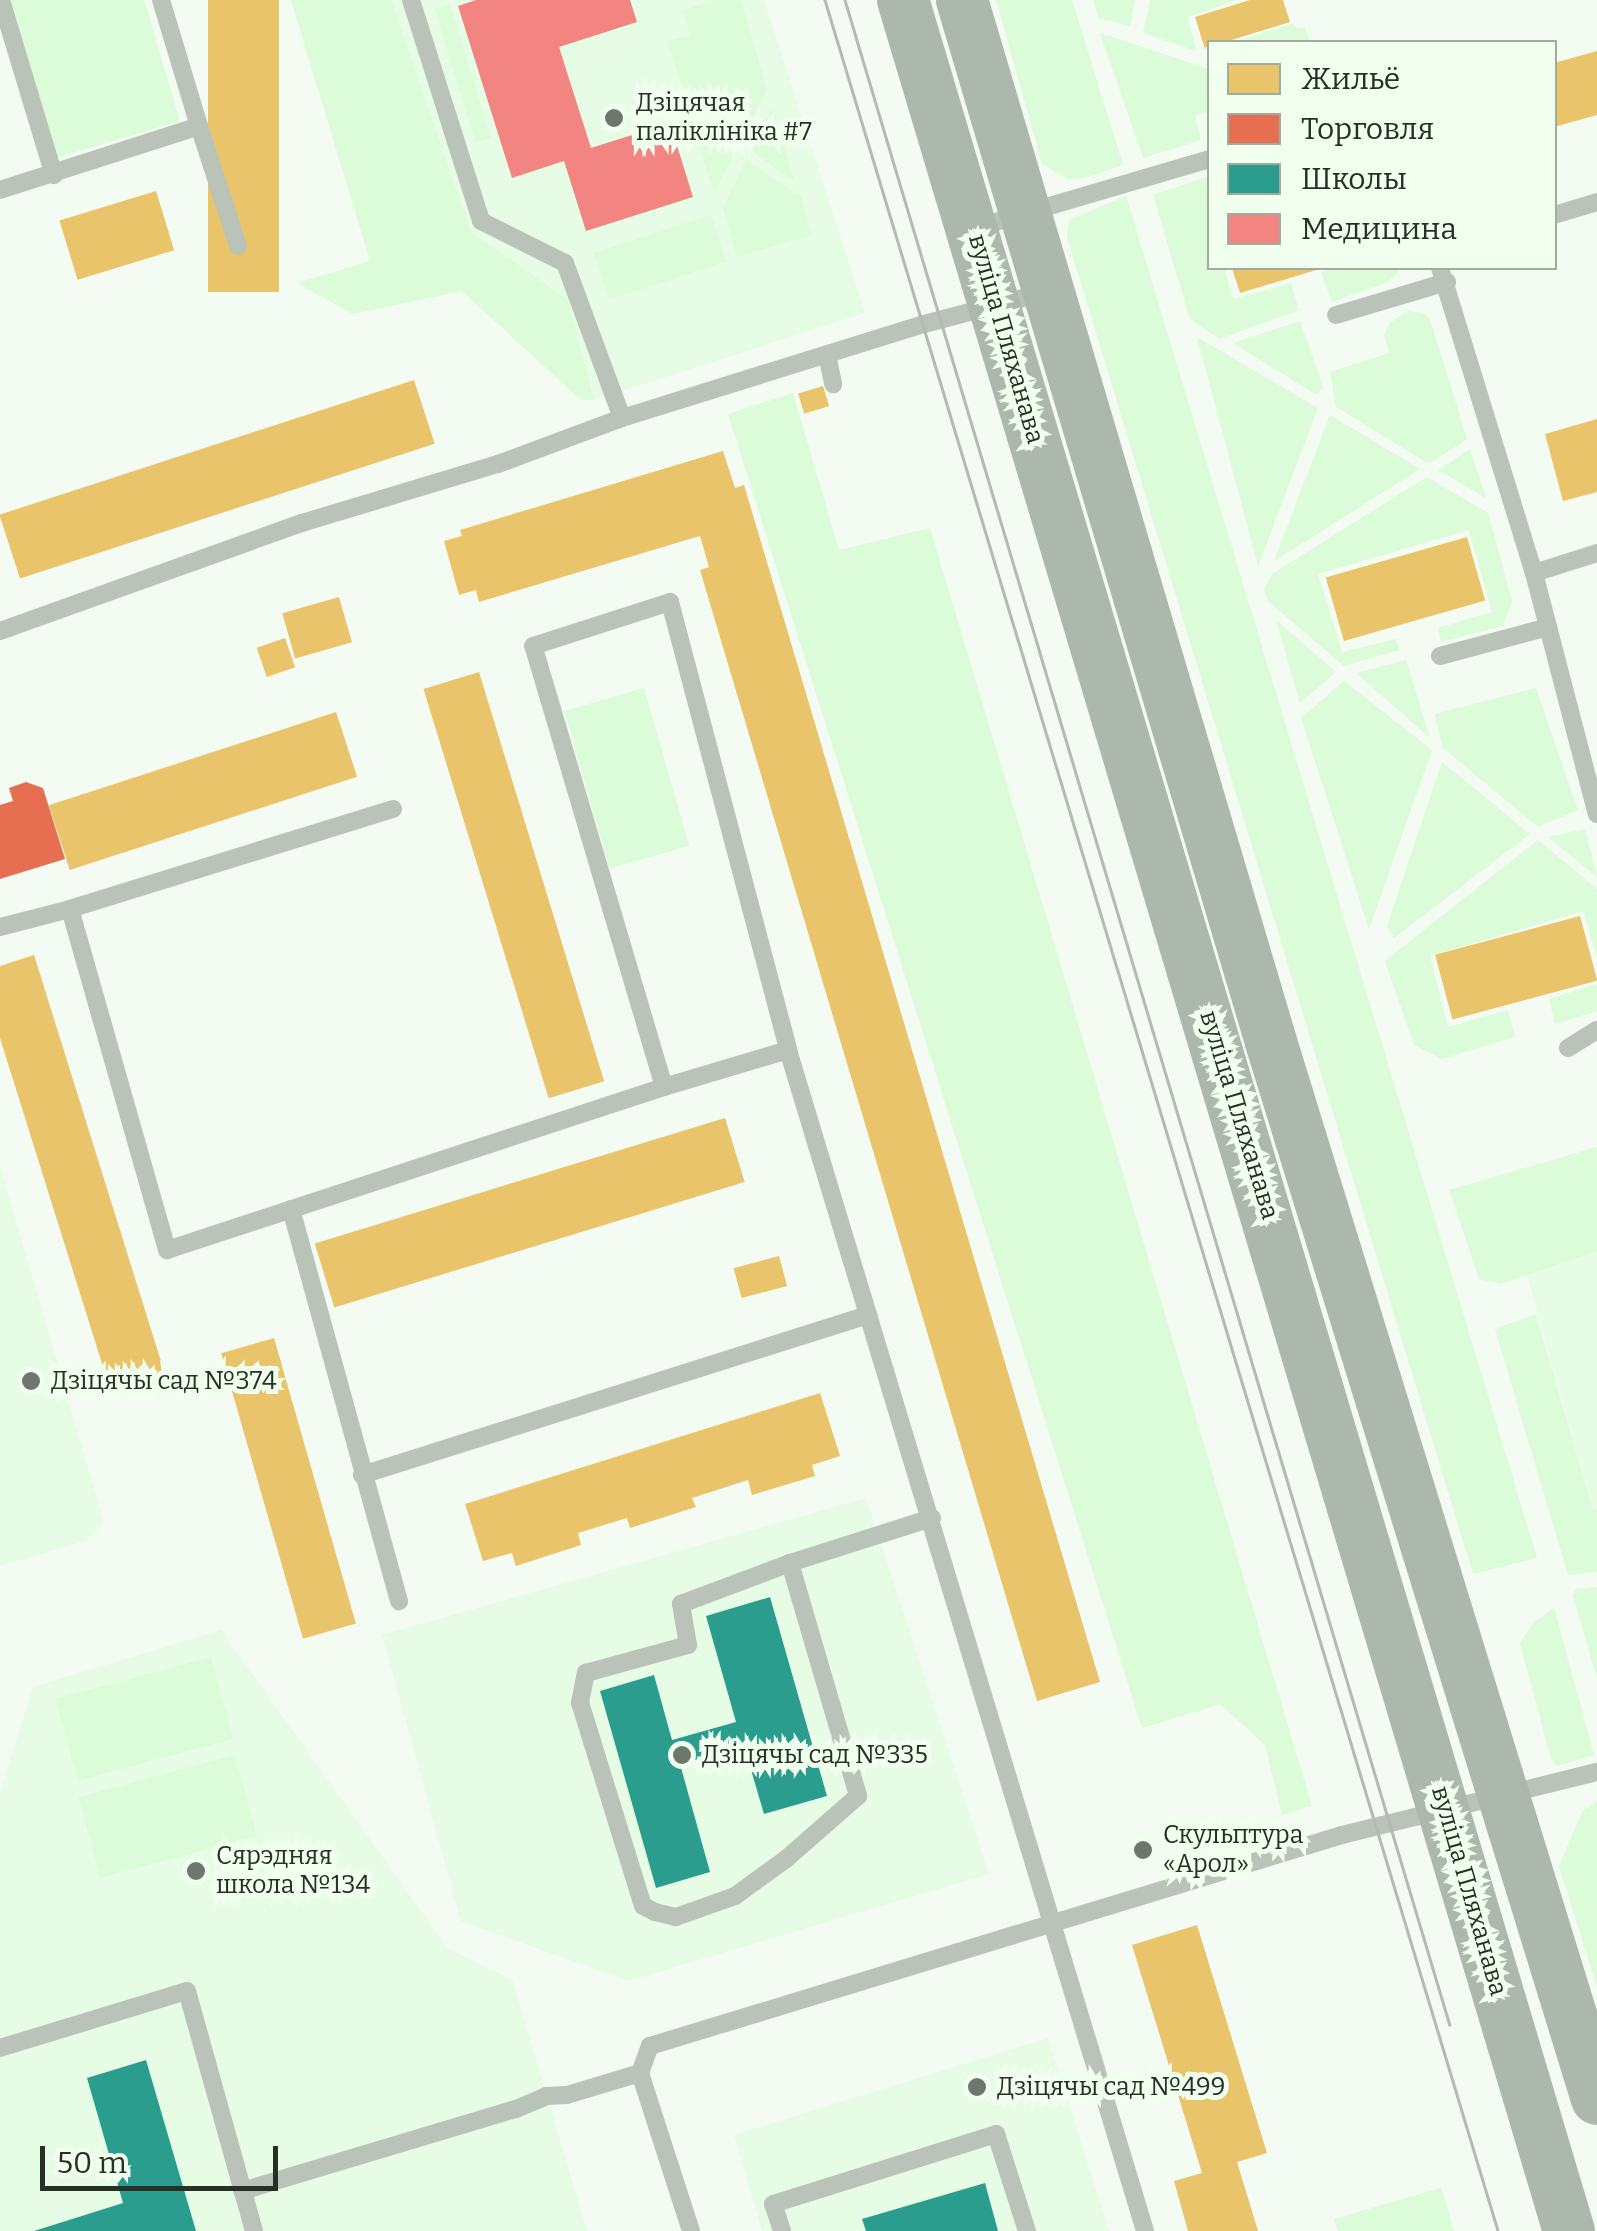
<!DOCTYPE html>
<meta charset="utf-8">
<style>
body{margin:0}
#map{position:relative;width:1597px;height:2231px;overflow:hidden;background:#f3fbf2;font-family:Bitter,serif}
div>[style]{position:absolute}
[style*='--x']{left:calc(var(--x)*1px);top:calc(var(--y)*1px);width:calc(var(--w)*1px);rotate:calc(var(--a)*1deg)}
.built>*{inset:0;background:#e7fce5}
.green>*{inset:0;background:#dcfbd8;transform-origin:0 0}
.homes>*{inset:0;background:#e9c46a;transform-origin:0 0}
.shops>*{inset:0;background:#e76f51}
.schools>*{inset:0;background:#2a9d8f}
.health>*{inset:0;background:#f28482}
.lane>*{height:18px;margin:-9px;padding:0 9px;transform-origin:9px;border-radius:9px;background:#bac3b8}
.secondary>*{height:52px;margin:-26px;padding:0 26px;transform-origin:26px;border-radius:26px;background:#adb8ac}
.tram>*{height:2.5px;margin:-1.25px;padding:0 1.25px;transform-origin:1.25px;border-radius:1.25px;background:#b3bab2}
.dots>*{width:28px;height:28px;translate:-50% -50%;box-sizing:border-box;border:5px solid #f0ffee;border-radius:50%}
span{translate:-50% -50%;white-space:nowrap;text-align:center;line-height:1.15;-webkit-text-stroke:10px #f0ffee;paint-order:stroke}
.poi-label{font-size:25px;color:#273025}
.left{translate:0 -50%;text-align:left}
.street-label{font-size:25px;color:#273025}
.legend{position:absolute;left:1207px;top:40px;width:350px;height:230px;box-sizing:border-box;background:#f0ffee;border:2px solid #a0ac9e;margin:0;padding:12px 18px;list-style:none;font-size:30px;color:#273025}
.legend li{display:flex;align-items:center;gap:20px;height:50px}
.legend b{width:50px;border:2px solid #a0ac9e}
.scale{position:absolute;left:40px;top:2146px;width:238px;height:45px;box-sizing:border-box;border:5px solid #273025;border-top:0;padding-left:12px;font-size:30px;line-height:35px;white-space:nowrap;color:#273025;-webkit-text-stroke:8px #f0ffee;paint-order:stroke}
</style>
<div id="map">
<div class="built">
<i style="clip-path:polygon(387px 0,764px 0,865px 313px,594px 400px,566px 308px,465px 235px)"></i>
<i style="clip-path:polygon(0 1166px,104px 1523px,85px 1541px,0 1566px)"></i>
<i style="clip-path:polygon(1597px 1166px,1597px 1509px,1593px 1510px,1527px 1275px)"></i>
<i style="clip-path:polygon(866px 1498px,989px 1874px,628px 1981px,461px 1921px,382px 1635px)"></i>
<i style="clip-path:polygon(221px 1630px,448px 1949px,512px 1979px,587px 2231px,0 2231px,0 1793px,33px 1687px)"></i>
<i style="clip-path:polygon(1048px 2038px,1109px 2231px,762px 2231px,734px 2135px)"></i>
</div>
<div class="green">
<i style="clip-path:polygon(9px 0,144px 0,180px 121px,56px 158px)"></i>
<i style="clip-path:polygon(291px 0,391px 0,471px 232px,567px 299px,594px 400px,581px 400px,462px 291px,353px 314px,297px 283px,370px 261px)"></i>
<i style="clip-path:polygon(716px 0,741px 0,767px 90px,739px 143px,690px 116px,668px 41px,690px 35px,683px 10px)"></i>
<i style="clip-path:polygon(996px 0,1072px 0,1123px 165px,1085px 178px,1067px 179px,1042px 164px)"></i>
<i style="clip-path:polygon(1093px 0,1135px 0,1130px 26px,1099px 18px)"></i>
<i style="clip-path:polygon(1150px 0,1237px 0,1188px 17px,1196px 51px,1143px 33px)"></i>
<i style="left:450px;top:4px;width:140px;height:16px;rotate:73deg"></i>
<i style="clip-path:polygon(1294px 23px,1296px 28px,1305px 28px,1310px 42px,1235px 42px)"></i>
<i style="clip-path:polygon(1100px 33px,1209px 69px,1209px 111px,1195px 116px,1201px 140px,1143px 158px)"></i>
<i style="clip-path:polygon(772px 107px,795px 182px,752px 151px)"></i>
<i style="clip-path:polygon(695px 133px,734px 154px,714px 193px)"></i>
<i style="clip-path:polygon(746px 160px,801px 197px,812px 235px,737px 257px,723px 208px)"></i>
<i style="clip-path:polygon(1209px 176px,1210px 268px,1224px 268px,1233px 299px,1291px 283px,1299px 310px,1219px 339px,1190px 319px,1153px 195px)"></i>
<i style="clip-path:polygon(1126px 196px,1537px 1558px,1473px 1574px,1067px 237px,1069px 220px)"></i>
<i style="left:711px;top:215px;width:49px;height:123px;rotate:72deg"></i>
<i style="clip-path:polygon(1336px 268px,1402px 268px,1388px 282px,1332px 302px,1321px 272px)"></i>
<i style="clip-path:polygon(1407px 311px,1423px 313px,1430px 319px,1467px 439px,1429px 464px,1336px 407px,1330px 372px,1389px 353px,1384px 335px,1390px 323px)"></i>
<i style="clip-path:polygon(1300px 321px,1323px 387px,1317px 395px,1233px 343px)"></i>
<i style="clip-path:polygon(1197px 337px,1318px 408px,1258px 566px)"></i>
<i style="clip-path:polygon(793px 393px,839px 550px,930px 528px,1312px 1806px,1282px 1815px,1265px 1745px,1220px 1704px,1142px 1728px,728px 414px)"></i>
<i style="clip-path:polygon(1330px 415px,1420px 469px,1274px 561px)"></i>
<i style="clip-path:polygon(1470px 449px,1486px 498px,1438px 470px)"></i>
<i style="clip-path:polygon(1427px 477px,1488px 513px,1512px 601px,1503px 626px,1441px 642px,1438px 628px,1492px 612px,1469px 530px,1318px 574px,1342px 652px,1396px 639px,1399px 650px,1344px 666px,1268px 601px,1264px 589px,1272px 574px)"></i>
<i style="clip-path:polygon(1276px 620px,1336px 672px,1300px 703px)"></i>
<i style="clip-path:polygon(1406px 660px,1430px 738px,1356px 673px)"></i>
<i style="clip-path:polygon(1344px 681px,1432px 750px,1369px 929px,1301px 718px)"></i>
<i style="left:644px;top:688px;width:164px;height:83px;rotate:74deg"></i>
<i style="clip-path:polygon(1536px 688px,1578px 810px,1538px 827px,1442px 747px,1435px 714px)"></i>
<i style="clip-path:polygon(1442px 762px,1530px 834px,1394px 938px,1387px 926px)"></i>
<i style="clip-path:polygon(1585px 829px,1597px 875px,1597px 877px,1548px 837px)"></i>
<i style="clip-path:polygon(1538px 840px,1597px 889px,1597px 957px,1583px 911px,1430px 956px,1448px 1027px,1508px 1010px,1515px 1037px,1442px 1059px,1414px 1045px,1385px 961px)"></i>
<i style="clip-path:polygon(1597px 984px,1597px 1011px,1555px 1024px,1549px 999px)"></i>
<i style="clip-path:polygon(1597px 1147px,1597px 1251px,1501px 1284px,1479px 1279px,1449px 1190px)"></i>
<i style="clip-path:polygon(1536px 1314px,1593px 1510px,1597px 1509px,1597px 1572px,1568px 1575px,1495px 1329px)"></i>
<i style="clip-path:polygon(1597px 1587px,1597px 1678px,1573px 1596px,1576px 1589px)"></i>
<i style="clip-path:polygon(1554px 1608px,1594px 1755px,1557px 1766px,1551px 1759px,1520px 1643px,1533px 1623px)"></i>
<i style="left:211px;top:1657px;width:85px;height:161px;rotate:75deg"></i>
<i style="left:235px;top:1755px;width:84px;height:162px;rotate:75deg"></i>
<i style="clip-path:polygon(1597px 1801px,1597px 1987px,1559px 1866px,1582px 1812px)"></i>
<i style="clip-path:polygon(1441px 2188px,1454px 2231px,1338px 2231px,1334px 2219px)"></i>
</div>
<div class="homes">
<i style="left:208px;top:0;width:71px;height:292px"></i>
<i style="clip-path:polygon(1250px 0,1283px 0,1290px 22px,1225px 42px,1210px 42px,1205px 49px,1195px 17px)"></i>
<i style="clip-path:polygon(1597px 51px,1597px 115px,1554px 127px,1554px 63px)"></i>
<i style="left:156px;top:191px;width:62px;height:101px;rotate:73deg"></i>
<i style="clip-path:polygon(1232px 268px,1323px 268px,1240px 293px)"></i>
<i style="left:414px;top:380px;width:67px;height:436px;rotate:72deg"></i>
<i style="left:823px;top:386px;width:21px;height:26px;rotate:73deg"></i>
<i style="clip-path:polygon(1597px 419px,1597px 492px,1563px 501px,1545px 434px)"></i>
<i style="clip-path:polygon(723px 451px,735px 488px,744px 485px,1100px 1682px,1037px 1701px,700px 570px,709px 567px,700px 536px,479px 602px,476px 590px,459px 595px,444px 541px,462px 536px,460px 530px)"></i>
<i style="left:1467px;top:537px;width:66px;height:147px;rotate:74deg"></i>
<i style="left:339px;top:597px;width:47px;height:59px;rotate:74deg"></i>
<i style="left:285px;top:638px;width:31px;height:30px;rotate:71deg"></i>
<i style="left:479px;top:672px;width:428px;height:58px;rotate:73deg"></i>
<i style="left:336px;top:712px;width:68px;height:302px;rotate:72deg"></i>
<i style="left:1580px;top:916px;width:67px;height:150px;rotate:75deg"></i>
<i style="clip-path:polygon(34px 955px,164px 1371px,110px 1389px,0 1038px,0 966px)"></i>
<i style="left:725px;top:1118px;width:67px;height:429px;rotate:73deg"></i>
<i style="left:779px;top:1256px;width:31px;height:47px;rotate:75deg"></i>
<i style="left:274px;top:1338px;width:297px;height:55px;rotate:74deg"></i>
<i style="clip-path:polygon(820px 1393px,840px 1456px,812px 1465px,815px 1476px,752px 1495px,748px 1480px,692px 1498px,696px 1507px,630px 1528px,627px 1518px,578px 1533px,581px 1545px,516px 1566px,512px 1553px,483px 1561px,465px 1504px)"></i>
<i style="clip-path:polygon(1197px 1925px,1267px 2153px,1237px 2162px,1258px 2231px,1188px 2231px,1174px 2181px,1202px 2173px,1132px 1945px)"></i>
</div>
<div class="shops">
<i style="clip-path:polygon(26px 782px,43px 788px,65px 859px,0 879px,0 805px,13px 801px,9px 788px)"></i>
</div>
<div class="schools">
<i style="clip-path:polygon(770px 1597px,827px 1796px,764px 1814px,744px 1746px,680px 1764px,710px 1872px,656px 1888px,600px 1691px,654px 1675px,672px 1740px,736px 1722px,706px 1616px)"></i>
<i style="clip-path:polygon(146px 2060px,196px 2231px,34px 2231px,123px 2203px,87px 2078px)"></i>
<i style="clip-path:polygon(985px 2183px,998px 2231px,866px 2231px,862px 2219px)"></i>
</div>
<div class="health">
<i style="clip-path:polygon(476px 0,630px 0,637px 22px,559px 47px,591px 148px,670px 123px,693px 197px,586px 231px,564px 161px,512px 178px,458px 6px)"></i>
</div>
<div class="lane">
<i style="--x:1;--y:0;--w:183;--a:73.2"></i>
<i style="--x:161;--y:0;--w:132;--a:73.2"></i>
<i style="--x:411;--y:0;--w:232;--a:72.4"></i>
<i style="--x:481;--y:221;--w:94;--a:26.6"></i>
<i style="--x:565;--y:263;--w:165;--a:69.8"></i>
<i style="--x:0;--y:190;--w:209;--a:-17.8"></i>
<i style="--x:199;--y:126;--w:126;--a:72"></i>
<i style="--x:1554;--y:215;--w:45;--a:-16.8"></i>
<i style="--x:975;--y:228;--w:245;--a:-16.4"></i>
<i style="--x:1440;--y:268;--w:319;--a:72.9"></i>
<i style="--x:1534;--y:573;--w:249;--a:75.4"></i>
<i style="--x:1336;--y:315;--w:116;--a:-16.6"></i>
<i style="--x:827;--y:355;--w:30;--a:78"></i>
<i style="--x:1534;--y:573;--w:66;--a:-17.6"></i>
<i style="--x:0;--y:631;--w:321;--a:-19.7"></i>
<i style="--x:302;--y:523;--w:205;--a:-16.8"></i>
<i style="--x:498;--y:464;--w:132;--a:-20.4"></i>
<i style="--x:622;--y:418;--w:316;--a:-17.3"></i>
<i style="--x:924;--y:324;--w:126;--a:-14.7"></i>
<i style="--x:1440;--y:656;--w:112;--a:-15"></i>
<i style="--x:393;--y:809;--w:338;--a:162.8"></i>
<i style="--x:70;--y:909;--w:355;--a:74.1"></i>
<i style="--x:167;--y:1250;--w:523;--a:-18.16"></i>
<i style="--x:0;--y:927;--w:72;--a:-14.4"></i>
<i style="--x:1568;--y:1048;--w:34;--a:-32"></i>
<i style="--x:788;--y:1050;--w:129;--a:163.4"></i>
<i style="--x:664;--y:1087;--w:460;--a:-106.5"></i>
<i style="--x:533;--y:646;--w:144;--a:-17.8"></i>
<i style="--x:670;--y:602;--w:463;--a:75.2"></i>
<i style="--x:788;--y:1050;--w:1234;--a:73.18"></i>
<i style="--x:291;--y:1209;--w:407;--a:74.6"></i>
<i style="--x:362;--y:1475;--w:531;--a:-17.55"></i>
<i style="--x:790;--y:1563;--w:243;--a:73.7"></i>
<i style="--x:858;--y:1796;--w:96;--a:138.8"></i>
<i style="--x:786;--y:1859;--w:63;--a:144"></i>
<i style="--x:735;--y:1896;--w:63;--a:160.4"></i>
<i style="--x:676;--y:1917;--w:22;--a:-167"></i>
<i style="--x:655;--y:1912;--w:13;--a:-153"></i>
<i style="--x:643;--y:1906;--w:213;--a:-107.2"></i>
<i style="--x:580;--y:1703;--w:31;--a:-79"></i>
<i style="--x:586;--y:1673;--w:106;--a:-15.4"></i>
<i style="--x:688;--y:1645;--w:42;--a:-99.7"></i>
<i style="--x:681;--y:1604;--w:116;--a:-20.6"></i>
<i style="--x:790;--y:1563;--w:149;--a:-17.6"></i>
<i style="--x:0;--y:2048;--w:195;--a:-17"></i>
<i style="--x:187;--y:1991;--w:249;--a:74.4"></i>
<i style="--x:242;--y:2191;--w:286;--a:-16.7"></i>
<i style="--x:516;--y:2109;--w:33;--a:-23"></i>
<i style="--x:546;--y:2096;--w:21;--a:-3"></i>
<i style="--x:567;--y:2095;--w:76;--a:-16.8"></i>
<i style="--x:691;--y:2231;--w:166;--a:-107.9"></i>
<i style="--x:640;--y:2073;--w:29;--a:-70"></i>
<i style="--x:650;--y:2046;--w:723;--a:-16.96"></i>
<i style="--x:1342;--y:1835;--w:263;--a:-13.9"></i>
<i style="--x:782;--y:2231;--w:28;--a:-108"></i>
<i style="--x:773;--y:2204;--w:234;--a:-17.4"></i>
<i style="--x:996;--y:2134;--w:102;--a:72.3"></i>
</div>
<div class="secondary">
<i style="--x:903;--y:0;--w:2328;--a:73.38"></i>
<i style="--x:962;--y:0;--w:1087;--a:73.48"></i>
<i style="--x:1271;--y:1042;--w:1106;--a:72.86"></i>
</div>
<div class="tram">
<i style="--x:825;--y:0;--w:2330;--a:73.21"></i>
<i style="--x:845;--y:0;--w:2113;--a:73.37"></i>
</div>
<div class="dots">
<i style="left:614px;top:118px;background:#6e776d"></i>
<i style="left:31px;top:1381px;background:#6e776d"></i>
<i style="left:682px;top:1755px;background:#6e776d"></i>
<i style="left:1143px;top:1850px;background:#6e776d"></i>
<i style="left:196px;top:1871px;background:#6e776d"></i>
<i style="left:977px;top:2087px;background:#6e776d"></i>
</div>
<div class="poi-label">
<span class="left" style="left:636px;top:118px">Дзіцячая<br>паліклініка #7</span>
<span class="left" style="left:51px;top:1381px">Дзіцячы сад №374</span>
<span class="left" style="left:702px;top:1755px">Дзіцячы сад №335</span>
<span class="left" style="left:1163px;top:1850px">Скульптура<br>«Арол»</span>
<span class="left" style="left:216px;top:1871px">Сярэдняя<br>школа №134</span>
<span class="left" style="left:997px;top:2087px">Дзіцячы сад №499</span>
</div>
<div class="street-label">
<span style="left:1006px;top:339px;rotate:74deg">вуліца Пляханава</span>
<span style="left:1239px;top:1115px;rotate:73deg">вуліца Пляханава</span>
<span style="left:1469px;top:1891px;rotate:74deg">вуліца Пляханава</span>
</div>
<ul class="legend">
<li><b style="height:28px;background:#e9c46a"></b>Жильё</li>
<li><b style="height:28px;background:#e76f51"></b>Торговля</li>
<li><b style="height:28px;background:#2a9d8f"></b>Школы</li>
<li><b style="height:28px;background:#f28482"></b>Медицина</li>
</ul>
<div class="scale">50 m</div>
</div>
